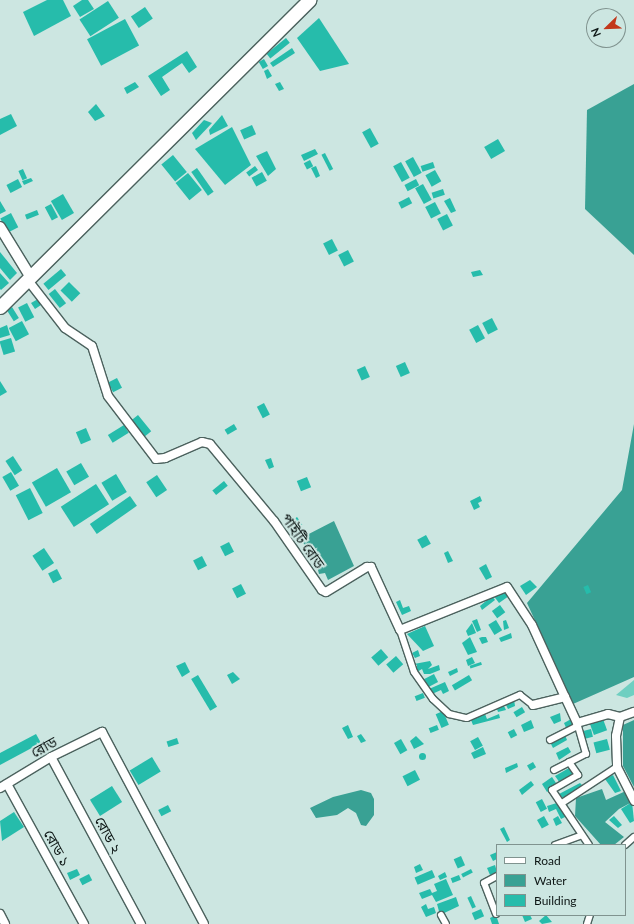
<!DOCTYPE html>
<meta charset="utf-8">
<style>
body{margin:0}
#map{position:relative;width:634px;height:924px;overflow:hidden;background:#cce6e1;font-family:Lato,"Noto Sans Bengali",sans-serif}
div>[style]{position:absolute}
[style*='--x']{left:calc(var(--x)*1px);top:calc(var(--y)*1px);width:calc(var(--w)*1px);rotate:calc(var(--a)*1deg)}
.green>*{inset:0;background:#6fcfc1}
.water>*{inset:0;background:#39a194}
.building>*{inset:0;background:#26bcab;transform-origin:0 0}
.round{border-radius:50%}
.roads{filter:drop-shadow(1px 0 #4c625e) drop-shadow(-1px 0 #4c625e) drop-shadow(0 1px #4c625e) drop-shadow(0 -1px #4c625e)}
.pedestrian>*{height:6px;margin:-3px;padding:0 3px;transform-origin:3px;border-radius:3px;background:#fff}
.minor>*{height:8px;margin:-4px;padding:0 4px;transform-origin:4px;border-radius:4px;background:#fff}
.tertiary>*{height:10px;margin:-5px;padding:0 5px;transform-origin:5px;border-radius:5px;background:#fff}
.primary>*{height:13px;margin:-6.5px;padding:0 6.5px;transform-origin:6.5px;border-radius:6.5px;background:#fff}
span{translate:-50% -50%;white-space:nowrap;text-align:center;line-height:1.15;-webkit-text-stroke:4px #cce6e1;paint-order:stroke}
.street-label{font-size:14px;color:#0d1615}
.legend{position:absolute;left:496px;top:844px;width:130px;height:72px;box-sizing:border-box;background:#cce6e1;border:1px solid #80938f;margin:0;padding:5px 7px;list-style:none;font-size:12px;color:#0d1615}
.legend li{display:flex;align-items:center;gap:8px;height:20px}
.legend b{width:20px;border:1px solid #80938f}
.north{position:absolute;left:586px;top:8px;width:40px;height:40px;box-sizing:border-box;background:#cce6e1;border:1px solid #80938f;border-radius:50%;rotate:247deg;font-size:11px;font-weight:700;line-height:16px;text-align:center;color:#0d1615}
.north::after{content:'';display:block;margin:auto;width:14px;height:18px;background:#c2371b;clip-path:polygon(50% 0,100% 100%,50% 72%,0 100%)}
</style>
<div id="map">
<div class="green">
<i style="clip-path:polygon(634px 680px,634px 695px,627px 698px,616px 695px)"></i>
</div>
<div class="water">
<i style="clip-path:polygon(634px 84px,634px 255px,585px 209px,587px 110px)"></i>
<i style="clip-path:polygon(634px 424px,634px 677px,573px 704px,527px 603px,622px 490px)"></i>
<i style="clip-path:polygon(334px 521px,354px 566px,328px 580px,325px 573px,319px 574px,315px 558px,307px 551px,301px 538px)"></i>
<i style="clip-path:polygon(634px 720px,634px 787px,623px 766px,623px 725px)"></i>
<i style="clip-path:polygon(602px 789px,606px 800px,628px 790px,634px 801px,619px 809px,605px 822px,624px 837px,614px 845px,601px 845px,575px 816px,576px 798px)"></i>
<i style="clip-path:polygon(361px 790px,371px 793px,374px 799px,374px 815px,366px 826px,361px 825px,356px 813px,348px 808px,337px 815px,316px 818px,310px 808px,333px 797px)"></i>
</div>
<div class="building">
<i style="clip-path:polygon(47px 0,63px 0,71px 16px,34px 36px,23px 12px)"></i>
<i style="clip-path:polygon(82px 0,88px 0,94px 9px,80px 17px,73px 6px)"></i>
<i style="left:108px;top:1px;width:20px;height:34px;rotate:57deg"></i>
<i style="left:145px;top:7px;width:14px;height:17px;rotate:56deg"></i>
<i style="clip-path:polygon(319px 18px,349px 64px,320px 71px,297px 38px)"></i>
<i style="left:125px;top:19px;width:30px;height:43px;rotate:62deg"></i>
<i style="left:286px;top:38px;width:6px;height:25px;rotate:51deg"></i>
<i style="clip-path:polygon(292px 48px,295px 53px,273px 67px,270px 63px)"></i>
<i style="clip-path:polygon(187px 51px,197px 67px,189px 73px,182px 63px,162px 77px,170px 90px,161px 96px,148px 76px)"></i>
<i style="left:264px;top:59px;width:8px;height:6px;rotate:60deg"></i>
<i style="clip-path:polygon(268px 69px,272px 76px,267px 79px,264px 71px)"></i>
<i style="clip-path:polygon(135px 82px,139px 87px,127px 94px,124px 88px)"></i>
<i style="clip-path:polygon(280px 82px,284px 89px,279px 91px,275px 84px)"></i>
<i style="clip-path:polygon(96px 104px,105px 116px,95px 121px,88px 112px)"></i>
<i style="clip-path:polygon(11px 114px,17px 126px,0 135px,0 119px)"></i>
<i style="clip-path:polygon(222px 115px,228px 126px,210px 135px,209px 130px)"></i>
<i style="clip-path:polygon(204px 120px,212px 123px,196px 140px,192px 133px)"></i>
<i style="left:252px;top:125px;width:10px;height:13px;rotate:66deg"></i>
<i style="clip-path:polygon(232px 127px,251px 165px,225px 185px,195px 149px)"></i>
<i style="left:370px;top:128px;width:18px;height:9px;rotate:61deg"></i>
<i style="left:498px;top:139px;width:14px;height:16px;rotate:60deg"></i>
<i style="clip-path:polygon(315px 149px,318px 154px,304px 161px,301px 155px)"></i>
<i style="clip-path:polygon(267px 151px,276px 169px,268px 176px,256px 156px)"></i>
<i style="left:325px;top:153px;width:18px;height:4px;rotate:63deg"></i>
<i style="left:173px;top:155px;width:22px;height:15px;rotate:51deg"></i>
<i style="left:413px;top:157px;width:18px;height:9px;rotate:61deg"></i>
<i style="left:310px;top:160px;width:7px;height:7px;rotate:63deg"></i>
<i style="left:401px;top:162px;width:18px;height:9px;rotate:61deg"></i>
<i style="left:433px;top:162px;width:6px;height:13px;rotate:72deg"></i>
<i style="left:255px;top:166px;width:5px;height:11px;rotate:53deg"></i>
<i style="clip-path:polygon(316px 166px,320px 176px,316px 178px,311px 168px)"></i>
<i style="left:197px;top:168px;width:29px;height:7px;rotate:55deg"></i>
<i style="left:23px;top:169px;width:10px;height:5px;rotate:66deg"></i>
<i style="left:435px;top:170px;width:13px;height:11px;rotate:61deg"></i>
<i style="left:262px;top:172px;width:10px;height:12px;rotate:61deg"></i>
<i style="left:188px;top:173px;width:22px;height:16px;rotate:51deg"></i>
<i style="clip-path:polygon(31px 178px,33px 181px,24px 185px,22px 181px)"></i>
<i style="left:18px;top:179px;width:9px;height:13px;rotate:63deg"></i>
<i style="left:416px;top:179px;width:7px;height:13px;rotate:63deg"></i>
<i style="left:423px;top:184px;width:18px;height:9px;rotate:61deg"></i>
<i style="left:443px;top:189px;width:6px;height:12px;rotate:72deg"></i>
<i style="left:63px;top:194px;width:22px;height:14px;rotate:60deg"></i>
<i style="left:409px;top:197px;width:7px;height:12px;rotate:63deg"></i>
<i style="clip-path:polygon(450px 198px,456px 211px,451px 213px,444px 201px)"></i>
<i style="clip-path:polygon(0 201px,6px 211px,0 214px)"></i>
<i style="left:435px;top:202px;width:13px;height:11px;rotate:63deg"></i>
<i style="left:51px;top:204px;width:15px;height:7px;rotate:62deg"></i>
<i style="left:37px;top:210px;width:5px;height:13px;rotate:68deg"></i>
<i style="left:11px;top:213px;width:16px;height:12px;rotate:63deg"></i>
<i style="left:447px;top:214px;width:13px;height:11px;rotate:63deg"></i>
<i style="left:332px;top:239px;width:13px;height:10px;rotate:63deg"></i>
<i style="left:348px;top:250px;width:13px;height:11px;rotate:63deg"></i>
<i style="clip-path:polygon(0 252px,17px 273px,10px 280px,0 268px)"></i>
<i style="left:61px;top:269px;width:8px;height:23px;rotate:50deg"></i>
<i style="clip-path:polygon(480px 270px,483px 275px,473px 277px,471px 272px)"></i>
<i style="clip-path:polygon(0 273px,9px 283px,1px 290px,0 289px)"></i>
<i style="left:69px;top:282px;width:16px;height:12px;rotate:45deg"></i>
<i style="left:55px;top:289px;width:18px;height:8px;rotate:52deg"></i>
<i style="clip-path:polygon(38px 299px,41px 305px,35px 309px,31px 303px)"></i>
<i style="left:27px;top:303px;width:16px;height:10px;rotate:63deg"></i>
<i style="left:12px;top:307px;width:13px;height:6px;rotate:58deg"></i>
<i style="left:492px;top:318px;width:13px;height:11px;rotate:63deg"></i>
<i style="left:22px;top:321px;width:15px;height:15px;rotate:62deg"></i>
<i style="clip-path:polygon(7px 325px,10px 335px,0 338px,0 328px)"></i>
<i style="left:478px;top:325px;width:15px;height:10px;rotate:62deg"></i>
<i style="left:11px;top:338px;width:14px;height:12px;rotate:73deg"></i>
<i style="left:405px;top:362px;width:12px;height:10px;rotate:66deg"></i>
<i style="left:365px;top:366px;width:12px;height:9px;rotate:66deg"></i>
<i style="left:117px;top:378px;width:11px;height:10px;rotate:63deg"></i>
<i style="clip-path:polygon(0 381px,7px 392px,0 396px)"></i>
<i style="left:264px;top:403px;width:13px;height:8px;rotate:63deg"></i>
<i style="left:138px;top:415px;width:21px;height:10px;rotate:51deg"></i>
<i style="left:234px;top:424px;width:6px;height:11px;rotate:59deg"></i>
<i style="left:124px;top:425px;width:9px;height:19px;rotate:58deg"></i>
<i style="left:86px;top:428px;width:13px;height:11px;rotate:67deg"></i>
<i style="left:13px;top:456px;width:17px;height:9px;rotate:57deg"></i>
<i style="clip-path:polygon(271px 458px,274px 467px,269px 469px,265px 460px)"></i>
<i style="left:81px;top:463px;width:16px;height:17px;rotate:60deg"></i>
<i style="left:57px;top:468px;width:28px;height:29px;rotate:60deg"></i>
<i style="left:11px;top:472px;width:16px;height:10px;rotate:60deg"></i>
<i style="left:116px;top:474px;width:21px;height:17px;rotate:59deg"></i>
<i style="left:157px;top:475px;width:18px;height:13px;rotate:56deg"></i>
<i style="left:307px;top:477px;width:11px;height:11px;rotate:68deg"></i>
<i style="left:224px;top:481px;width:6px;height:15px;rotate:51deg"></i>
<i style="left:96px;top:484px;width:24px;height:42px;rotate:57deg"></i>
<i style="left:30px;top:488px;width:28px;height:16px;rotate:63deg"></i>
<i style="left:130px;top:496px;width:12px;height:49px;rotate:55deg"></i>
<i style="clip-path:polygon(480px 496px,482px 501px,478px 503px,480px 507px,474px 510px,470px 501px)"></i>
<i style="left:297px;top:517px;width:9px;height:9px;rotate:54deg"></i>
<i style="left:426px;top:535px;width:10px;height:10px;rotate:61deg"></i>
<i style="left:229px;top:542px;width:11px;height:10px;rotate:63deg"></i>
<i style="left:44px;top:548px;width:18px;height:14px;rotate:56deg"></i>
<i style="clip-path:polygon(448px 551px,453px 561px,448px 563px,444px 553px)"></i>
<i style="left:202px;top:556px;width:11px;height:10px;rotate:63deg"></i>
<i style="clip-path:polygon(486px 564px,492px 577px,486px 580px,479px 568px)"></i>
<i style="left:57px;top:569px;width:11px;height:10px;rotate:63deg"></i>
<i style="clip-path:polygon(530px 580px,537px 587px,526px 595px,520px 586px)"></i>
<i style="left:241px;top:584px;width:11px;height:10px;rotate:63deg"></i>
<i style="left:588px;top:585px;width:8px;height:5px;rotate:67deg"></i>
<i style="clip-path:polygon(504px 589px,509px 596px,499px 603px,493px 595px)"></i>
<i style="clip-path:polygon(492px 596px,495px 600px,482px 610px,480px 606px)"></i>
<i style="clip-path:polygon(400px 600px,403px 608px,409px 606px,411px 611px,402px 615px,396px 602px)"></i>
<i style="left:500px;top:605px;width:9px;height:10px;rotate:54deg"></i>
<i style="clip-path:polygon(477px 619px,481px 630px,477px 632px,472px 621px)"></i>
<i style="left:496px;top:620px;width:12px;height:9px;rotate:59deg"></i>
<i style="clip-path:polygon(506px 620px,509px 628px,504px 630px,503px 621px)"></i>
<i style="clip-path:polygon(472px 623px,476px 633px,468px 636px,466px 631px)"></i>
<i style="clip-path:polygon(425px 626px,434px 646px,423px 651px,407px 634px)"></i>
<i style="clip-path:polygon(511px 633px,512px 638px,501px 642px,499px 638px)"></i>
<i style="clip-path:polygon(470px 637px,477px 652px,468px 655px,462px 643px)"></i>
<i style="clip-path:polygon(482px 637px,486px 637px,488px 642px,482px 644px,479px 638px)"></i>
<i style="left:381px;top:649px;width:11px;height:13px;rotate:49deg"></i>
<i style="clip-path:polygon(418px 650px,420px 656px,415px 658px,412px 653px)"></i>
<i style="left:396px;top:656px;width:11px;height:13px;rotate:49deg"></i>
<i style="clip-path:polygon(472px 657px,475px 663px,468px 666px,466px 660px)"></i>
<i style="clip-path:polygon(430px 661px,432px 665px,428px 669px,439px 665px,440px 670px,430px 674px,424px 674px,422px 669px,417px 672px,417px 665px,414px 664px)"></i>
<i style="clip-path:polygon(185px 662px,190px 672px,182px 677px,176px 666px)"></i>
<i style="left:481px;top:662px;width:3px;height:12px;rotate:72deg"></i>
<i style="clip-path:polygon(457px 668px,458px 672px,450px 676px,448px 672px)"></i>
<i style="clip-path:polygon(233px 672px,240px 679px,232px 684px,227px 675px)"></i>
<i style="left:434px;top:674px;width:9px;height:13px;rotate:63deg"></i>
<i style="left:198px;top:675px;width:37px;height:8px;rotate:59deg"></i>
<i style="left:469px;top:675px;width:6px;height:20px;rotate:59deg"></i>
<i style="clip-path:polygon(445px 682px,449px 691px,443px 694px,441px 690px,432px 694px,429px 689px)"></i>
<i style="left:423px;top:693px;width:5px;height:9px;rotate:68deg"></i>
<i style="clip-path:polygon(514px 699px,515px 706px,508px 709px,505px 703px)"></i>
<i style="clip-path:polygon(503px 704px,506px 710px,498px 712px,496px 706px)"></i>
<i style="left:522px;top:707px;width:6px;height:10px;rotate:59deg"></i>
<i style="left:443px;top:711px;width:15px;height:8px;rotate:67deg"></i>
<i style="clip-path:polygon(560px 713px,561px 721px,554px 724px,550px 717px)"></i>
<i style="clip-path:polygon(485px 714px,487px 719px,499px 714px,500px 718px,473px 725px,471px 720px)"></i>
<i style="clip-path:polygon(573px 718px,575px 726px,567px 730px,564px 723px)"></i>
<i style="left:603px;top:719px;width:12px;height:14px;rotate:70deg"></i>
<i style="clip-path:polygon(531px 720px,534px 728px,524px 732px,521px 725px)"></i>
<i style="clip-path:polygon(348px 725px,353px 737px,348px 739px,342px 728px)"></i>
<i style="left:437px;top:725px;width:5px;height:9px;rotate:68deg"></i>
<i style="left:514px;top:729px;width:7px;height:7px;rotate:63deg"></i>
<i style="left:591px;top:729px;width:8px;height:8px;rotate:76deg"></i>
<i style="clip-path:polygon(36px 734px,41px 743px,0 765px,0 753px)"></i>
<i style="clip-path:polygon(361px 734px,366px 741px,361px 743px,357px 736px)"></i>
<i style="clip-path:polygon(565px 735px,567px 740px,553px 748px,550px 742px)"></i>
<i style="clip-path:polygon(416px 736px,424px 744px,414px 749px,410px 741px)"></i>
<i style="left:478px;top:737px;width:10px;height:9px;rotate:61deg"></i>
<i style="left:177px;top:738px;width:6px;height:11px;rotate:72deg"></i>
<i style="left:401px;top:739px;width:13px;height:8px;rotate:61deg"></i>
<i style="left:607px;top:739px;width:11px;height:14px;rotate:75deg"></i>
<i style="clip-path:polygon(483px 747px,486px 754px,474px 759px,471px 753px)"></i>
<i style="clip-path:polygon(568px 747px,571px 752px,559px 760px,556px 753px)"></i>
<i class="round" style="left:418.5px;top:752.5px;width:7px;height:7px"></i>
<i style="left:152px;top:757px;width:17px;height:26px;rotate:59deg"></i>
<i style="left:533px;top:762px;width:6px;height:7px;rotate:59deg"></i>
<i style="clip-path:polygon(517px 763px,518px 767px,506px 773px,505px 768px)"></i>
<i style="clip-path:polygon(569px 768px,573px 774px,560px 783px,555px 776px)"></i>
<i style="left:415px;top:770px;width:11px;height:14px;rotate:63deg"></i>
<i style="clip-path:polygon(613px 775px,621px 791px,615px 793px,605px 779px)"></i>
<i style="clip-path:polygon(552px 777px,558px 786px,547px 792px,542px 784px)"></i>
<i style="clip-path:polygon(531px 781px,534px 785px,522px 795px,519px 790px)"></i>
<i style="clip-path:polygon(580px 783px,582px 785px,564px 799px,559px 794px)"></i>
<i style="left:112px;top:786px;width:19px;height:26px;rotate:58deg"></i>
<i style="left:542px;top:799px;width:11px;height:7px;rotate:63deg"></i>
<i style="clip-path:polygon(560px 802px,567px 816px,561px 819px,556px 809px,549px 812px,547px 806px)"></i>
<i style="clip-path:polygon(632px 802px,634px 821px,630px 823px,621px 809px)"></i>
<i style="left:168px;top:805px;width:7px;height:11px;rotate:63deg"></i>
<i style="clip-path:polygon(14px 812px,24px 827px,2px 841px,0 821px)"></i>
<i style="left:544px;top:816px;width:10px;height:8px;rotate:61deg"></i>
<i style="clip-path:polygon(558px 816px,562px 823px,556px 826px,553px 819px)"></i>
<i style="clip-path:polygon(614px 816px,622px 825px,618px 828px,609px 820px)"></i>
<i style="clip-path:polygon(504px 827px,510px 840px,507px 842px,500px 829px)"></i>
<i style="clip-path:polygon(497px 852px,497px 859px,493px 861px,490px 855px)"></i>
<i style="left:461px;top:856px;width:10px;height:8px;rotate:66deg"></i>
<i style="clip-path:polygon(420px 864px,423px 870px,416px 873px,414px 867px)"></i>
<i style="clip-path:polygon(495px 865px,497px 872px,490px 875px,487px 868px)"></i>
<i style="clip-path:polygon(77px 869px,80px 875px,70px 880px,67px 873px)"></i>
<i style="left:471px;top:869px;width:4px;height:11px;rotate:63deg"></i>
<i style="left:432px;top:870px;width:8px;height:19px;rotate:67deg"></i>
<i style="clip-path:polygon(445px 872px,447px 877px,440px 880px,438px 876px)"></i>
<i style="left:89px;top:874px;width:7px;height:11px;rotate:63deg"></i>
<i style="left:459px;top:875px;width:5px;height:9px;rotate:68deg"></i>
<i style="clip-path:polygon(446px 879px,453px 895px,436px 902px,432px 895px,422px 899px,419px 893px,430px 889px,432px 893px,437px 891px,434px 884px)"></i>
<i style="left:471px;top:896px;width:12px;height:4px;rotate:66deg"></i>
<i style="clip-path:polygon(456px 897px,459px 906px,440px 915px,437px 904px)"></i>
<i style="clip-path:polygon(426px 904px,428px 909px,434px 907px,436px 913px,426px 917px,421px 907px)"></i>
<i style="left:481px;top:909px;width:8px;height:10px;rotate:67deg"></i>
<i style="clip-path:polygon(496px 915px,499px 924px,492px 924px,490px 918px)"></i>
<i style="clip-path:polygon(522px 915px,530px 915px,532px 919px,525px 922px)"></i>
<i style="clip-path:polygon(546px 915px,552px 922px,542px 924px,539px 921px)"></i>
</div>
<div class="roads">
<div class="pedestrian">
<i style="--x:400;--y:630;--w:44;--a:71.6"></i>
<i style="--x:414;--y:672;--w:33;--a:55"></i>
<i style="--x:433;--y:699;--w:22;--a:43"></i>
<i style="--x:449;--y:714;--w:18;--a:13"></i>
<i style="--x:467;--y:718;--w:58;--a:-23.5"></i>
<i style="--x:520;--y:695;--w:16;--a:38"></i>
<i style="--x:550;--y:740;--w:29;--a:-27"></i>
<i style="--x:569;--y:762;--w:16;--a:55"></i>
<i style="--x:578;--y:775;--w:30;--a:150"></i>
<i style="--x:552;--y:790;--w:66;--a:56.1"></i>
<i style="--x:554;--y:770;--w:36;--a:-27"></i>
<i style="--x:586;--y:754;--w:32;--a:-106"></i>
<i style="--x:562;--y:803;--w:66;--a:-33.2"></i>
<i style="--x:555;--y:845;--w:27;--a:-20"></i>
<i style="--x:625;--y:845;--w:12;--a:-42"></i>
<i style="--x:496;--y:914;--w:33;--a:-111"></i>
<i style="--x:484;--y:883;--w:15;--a:-28"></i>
<i style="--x:441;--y:915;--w:10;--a:61"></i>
<i style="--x:587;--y:924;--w:9;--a:-72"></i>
</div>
<div class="minor">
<i style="--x:27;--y:279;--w:62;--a:52.2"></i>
<i style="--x:65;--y:328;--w:32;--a:34"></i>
<i style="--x:92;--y:346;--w:52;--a:72.3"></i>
<i style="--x:108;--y:396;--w:79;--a:52.7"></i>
<i style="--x:156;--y:459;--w:9;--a:-6"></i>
<i style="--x:165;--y:458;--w:40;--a:-23.4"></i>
<i style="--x:202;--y:442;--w:8;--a:14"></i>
<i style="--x:210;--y:444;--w:100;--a:50.3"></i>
<i style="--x:274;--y:521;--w:84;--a:55.2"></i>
<i style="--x:322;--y:590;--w:4;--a:27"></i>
<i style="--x:326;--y:592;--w:48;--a:-31.4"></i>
<i style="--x:367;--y:567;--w:4;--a:0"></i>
<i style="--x:371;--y:567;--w:69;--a:65.3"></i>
<i style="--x:400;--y:630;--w:115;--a:-21.9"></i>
<i style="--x:507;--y:587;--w:45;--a:56.7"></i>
<i style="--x:532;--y:625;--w:79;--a:65.4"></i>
<i style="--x:533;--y:705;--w:33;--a:-14"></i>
<i style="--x:565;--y:697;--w:29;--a:65"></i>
<i style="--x:577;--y:723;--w:32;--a:-16"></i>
<i style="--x:608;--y:714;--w:12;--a:14"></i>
<i style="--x:620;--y:717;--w:19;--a:102"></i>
<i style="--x:616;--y:736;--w:31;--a:88"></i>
<i style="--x:617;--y:767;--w:38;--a:63"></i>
<i style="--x:620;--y:717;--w:15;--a:-20"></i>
<i style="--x:51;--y:757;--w:190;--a:61.7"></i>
<i style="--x:7;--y:784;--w:160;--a:61.2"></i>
<i style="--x:0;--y:788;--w:60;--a:-31.3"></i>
<i style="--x:51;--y:757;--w:57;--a:-26.1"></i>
<i style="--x:102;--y:732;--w:217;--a:62"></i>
<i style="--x:0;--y:914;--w:11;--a:63"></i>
</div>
<div class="tertiary">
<i style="--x:0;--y:227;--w:57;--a:58.5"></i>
</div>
<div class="primary">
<i style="--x:0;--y:307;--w:436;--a:-44.8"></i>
</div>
</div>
<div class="street-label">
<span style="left:303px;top:541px;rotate:55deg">পাইটি রোড</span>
<span style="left:44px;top:747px;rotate:-29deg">রোড</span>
<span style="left:108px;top:835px;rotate:62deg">রোড ২</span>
<span style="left:57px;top:848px;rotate:61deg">রোড ১</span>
</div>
<ul class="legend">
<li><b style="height:5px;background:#fff"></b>Road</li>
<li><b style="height:11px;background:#39a194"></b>Water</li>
<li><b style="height:11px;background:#26bcab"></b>Building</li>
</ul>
<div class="north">N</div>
</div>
